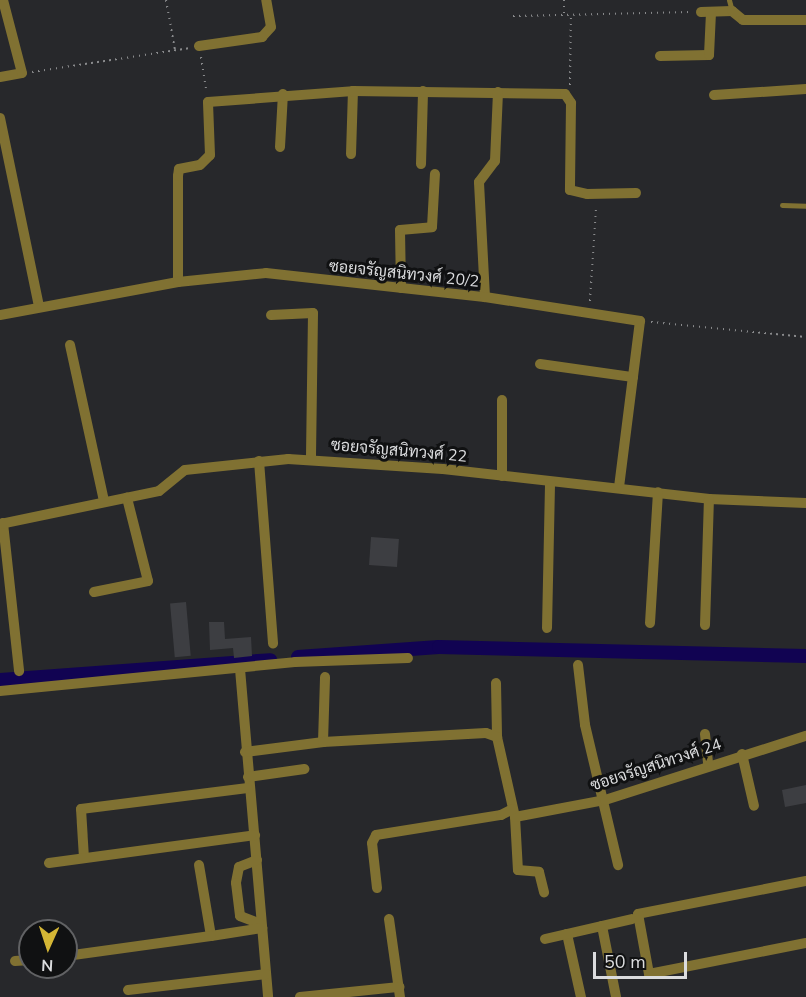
<!DOCTYPE html>
<meta charset="utf-8">
<style>
body{margin:0}
#map{position:relative;width:806px;height:997px;overflow:hidden;background:#27282b;font-family:"Nunito Sans",Sarabun,sans-serif}
div>[style]{position:absolute}
[style*='--x']{left:calc(var(--x)*1px);top:calc(var(--y)*1px);width:calc(var(--w)*1px);rotate:calc(var(--a)*1deg)}
.canal>*{height:14px;margin:-7px;padding:0 7px;transform-origin:7px;border-radius:7px;background:#110352}
.building>*{inset:0;background:#3d3e42;transform-origin:0 0}
.path>*{height:2px;margin-top:-1px;transform-origin:0;background:repeating-linear-gradient(90deg,#898a8c 0 1.5px,transparent 0 6px)}
.lane>*{height:5px;margin:-2.5px;padding:0 2.5px;transform-origin:2.5px;border-radius:2.5px;background:#807132}
.street>*{height:10px;margin:-5px;padding:0 5px;transform-origin:5px;border-radius:5px;background:#807132}
span{translate:-50% -50%;white-space:nowrap;text-align:center;line-height:1.15;-webkit-text-stroke:6px #101112;paint-order:stroke}
.street-label{font-size:16px;color:#dbdcde}
.north{position:absolute;left:18px;top:919px;width:60px;height:60px;box-sizing:border-box;background:#101112;border:2px solid #616264;border-radius:50%;rotate:183deg;font-size:16px;font-weight:700;line-height:24px;text-align:center;color:#dbdcde}
.north::after{content:'';display:block;margin:auto;width:21px;height:27px;background:#d4b635;clip-path:polygon(50% 0,100% 100%,50% 72%,0 100%)}
.scale{position:absolute;left:593px;top:952px;width:94px;height:27px;box-sizing:border-box;border:3px solid #dbdcde;border-top:0;padding-left:8px;font-size:18px;line-height:21px;white-space:nowrap;color:#dbdcde;-webkit-text-stroke:4px #101112;paint-order:stroke}
</style>
<div id="map">
<div class="canal">
<i style="--x:298;--y:657;--w:141;--a:-4.1"></i>
<i style="--x:439;--y:647;--w:367;--a:1.4"></i>
<i style="--x:0;--y:680;--w:271;--a:-4.2"></i>
</div>
<div class="building">
<i style="left:371px;top:537px;width:28px;height:28px;rotate:4deg"></i>
<i style="left:186px;top:602px;width:54px;height:16px;rotate:85deg"></i>
<i style="clip-path:polygon(209px 622px,224px 622px,225px 639px,251px 637px,252px 656px,234px 658px,233px 648px,210px 650px)"></i>
<i style="clip-path:polygon(806px 785px,806px 803px,785px 807px,782px 790px)"></i>
</div>
<div class="path">
<i style="--x:166;--y:0;--w:51;--a:79.8"></i>
<i style="--x:564;--y:0;--w:15;--a:90"></i>
<i style="--x:513;--y:16;--w:177;--a:-1.3"></i>
<i style="--x:201;--y:57;--w:33;--a:81"></i>
<i style="--x:32;--y:72;--w:160;--a:-8.6"></i>
<i style="--x:570;--y:85;--w:69;--a:-89.2"></i>
<i style="--x:590;--y:301;--w:93;--a:-86.3"></i>
<i style="--x:651;--y:322;--w:156;--a:5.5"></i>
</div>
<div class="lane">
<i style="--x:729;--y:0;--w:11;--a:75"></i>
<i style="--x:782;--y:205;--w:24;--a:2"></i>
</div>
<div class="street">
<i style="--x:701;--y:12;--w:31;--a:-2"></i>
<i style="--x:732;--y:11;--w:14;--a:39"></i>
<i style="--x:743;--y:20;--w:63;--a:0"></i>
<i style="--x:199;--y:46;--w:64;--a:-8.1"></i>
<i style="--x:262;--y:37;--w:13;--a:-48"></i>
<i style="--x:271;--y:27;--w:27;--a:-100"></i>
<i style="--x:660;--y:56;--w:49;--a:-1.2"></i>
<i style="--x:709;--y:55;--w:43;--a:-87.3"></i>
<i style="--x:0;--y:77;--w:22;--a:-10"></i>
<i style="--x:22;--y:73;--w:75;--a:-104.6"></i>
<i style="--x:714;--y:95;--w:92;--a:-3.7"></i>
<i style="--x:0;--y:118;--w:193;--a:78.3"></i>
<i style="--x:280;--y:147;--w:53;--a:-86.8"></i>
<i style="--x:351;--y:154;--w:63;--a:-88.2"></i>
<i style="--x:421;--y:164;--w:73;--a:-88.4"></i>
<i style="--x:178;--y:282;--w:106;--a:-90"></i>
<i style="--x:178;--y:176;--w:7;--a:-82"></i>
<i style="--x:179;--y:169;--w:21;--a:-11"></i>
<i style="--x:200;--y:165;--w:14;--a:-45"></i>
<i style="--x:210;--y:155;--w:53;--a:-92.2"></i>
<i style="--x:208;--y:102;--w:145;--a:-4.3"></i>
<i style="--x:353;--y:91;--w:212;--a:0.8"></i>
<i style="--x:565;--y:94;--w:11;--a:56"></i>
<i style="--x:571;--y:103;--w:87;--a:90.7"></i>
<i style="--x:570;--y:190;--w:17;--a:13"></i>
<i style="--x:587;--y:194;--w:49;--a:-1.2"></i>
<i style="--x:401;--y:288;--w:58;--a:-91"></i>
<i style="--x:400;--y:230;--w:32;--a:-5"></i>
<i style="--x:432;--y:227;--w:53;--a:-86.8"></i>
<i style="--x:485;--y:297;--w:115;--a:-93"></i>
<i style="--x:479;--y:182;--w:26;--a:-53"></i>
<i style="--x:495;--y:161;--w:69;--a:-87.5"></i>
<i style="--x:0;--y:315;--w:181;--a:-10.5"></i>
<i style="--x:178;--y:282;--w:88;--a:-5.8"></i>
<i style="--x:266;--y:273;--w:220;--a:6.3"></i>
<i style="--x:485;--y:297;--w:157;--a:8.8"></i>
<i style="--x:640;--y:321;--w:168;--a:97.2"></i>
<i style="--x:271;--y:315;--w:42;--a:-2.7"></i>
<i style="--x:313;--y:313;--w:146;--a:90.8"></i>
<i style="--x:70;--y:345;--w:160;--a:77.7"></i>
<i style="--x:540;--y:364;--w:94;--a:8"></i>
<i style="--x:259;--y:461;--w:183;--a:85.6"></i>
<i style="--x:502;--y:476;--w:76;--a:-90"></i>
<i style="--x:3;--y:523;--w:149;--a:83.8"></i>
<i style="--x:0;--y:524;--w:162;--a:-11.7"></i>
<i style="--x:159;--y:491;--w:33;--a:-39"></i>
<i style="--x:185;--y:470;--w:104;--a:-6.1"></i>
<i style="--x:288;--y:459;--w:155;--a:3.7"></i>
<i style="--x:443;--y:469;--w:268;--a:6.4"></i>
<i style="--x:709;--y:499;--w:97;--a:2.4"></i>
<i style="--x:94;--y:592;--w:55;--a:-11.5"></i>
<i style="--x:148;--y:581;--w:86;--a:-104.2"></i>
<i style="--x:650;--y:623;--w:131;--a:-86.5"></i>
<i style="--x:705;--y:625;--w:126;--a:-88.2"></i>
<i style="--x:547;--y:628;--w:146;--a:-88.8"></i>
<i style="--x:578;--y:665;--w:60;--a:83.3"></i>
<i style="--x:585;--y:725;--w:144;--a:76.7"></i>
<i style="--x:240;--y:669;--w:329;--a:85.1"></i>
<i style="--x:496;--y:683;--w:54;--a:88.9"></i>
<i style="--x:497;--y:737;--w:82;--a:77.3"></i>
<i style="--x:515;--y:817;--w:53;--a:86.8"></i>
<i style="--x:518;--y:870;--w:21;--a:5"></i>
<i style="--x:539;--y:872;--w:21;--a:76"></i>
<i style="--x:0;--y:691;--w:296;--a:-5.6"></i>
<i style="--x:295;--y:662;--w:113;--a:-2"></i>
<i style="--x:705;--y:734;--w:30;--a:84"></i>
<i style="--x:323;--y:742;--w:65;--a:-88.2"></i>
<i style="--x:245;--y:752;--w:79;--a:-7.3"></i>
<i style="--x:323;--y:742;--w:163;--a:-3.2"></i>
<i style="--x:486;--y:733;--w:12;--a:20"></i>
<i style="--x:742;--y:754;--w:53;--a:77"></i>
<i style="--x:248;--y:777;--w:57;--a:-8.1"></i>
<i style="--x:515;--y:817;--w:92;--a:-10.7"></i>
<i style="--x:605;--y:800;--w:211;--a:-17.7"></i>
<i style="--x:84;--y:858;--w:49;--a:-93.5"></i>
<i style="--x:81;--y:809;--w:168;--a:-7.2"></i>
<i style="--x:257;--y:860;--w:19;--a:159"></i>
<i style="--x:239;--y:867;--w:16;--a:101"></i>
<i style="--x:236;--y:883;--w:33;--a:83"></i>
<i style="--x:240;--y:916;--w:22;--a:21"></i>
<i style="--x:49;--y:863;--w:208;--a:-7.7"></i>
<i style="--x:199;--y:865;--w:72;--a:80.4"></i>
<i style="--x:211;--y:936;--w:52;--a:-8.9"></i>
<i style="--x:806;--y:881;--w:171;--a:168.9"></i>
<i style="--x:638;--y:914;--w:61;--a:79.6"></i>
<i style="--x:649;--y:974;--w:160;--a:-11.2"></i>
<i style="--x:377;--y:888;--w:45;--a:-96.3"></i>
<i style="--x:372;--y:843;--w:9;--a:-63"></i>
<i style="--x:376;--y:835;--w:127;--a:-9.1"></i>
<i style="--x:501;--y:815;--w:13;--a:-27"></i>
<i style="--x:389;--y:919;--w:79;--a:82"></i>
<i style="--x:602;--y:926;--w:72;--a:78.8"></i>
<i style="--x:567;--y:934;--w:65;--a:77.5"></i>
<i style="--x:545;--y:939;--w:89;--a:-12.9"></i>
<i style="--x:66;--y:956;--w:146;--a:-7.9"></i>
<i style="--x:15;--y:961;--w:15;--a:-4"></i>
<i style="--x:128;--y:990;--w:139;--a:-6.6"></i>
<i style="--x:300;--y:997;--w:100;--a:-5.8"></i>
</div>
<div class="street-label">
<span style="left:404px;top:274px;rotate:6deg">ซอยจรัญสนิทวงศ์ 20/2</span>
<span style="left:399px;top:451px;rotate:5deg">ซอยจรัญสนิทวงศ์ 22</span>
<span style="left:656px;top:765px;rotate:-18deg">ซอยจรัญสนิทวงศ์ 24</span>
</div>
<div class="north">N</div>
<div class="scale">50 m</div>
</div>
